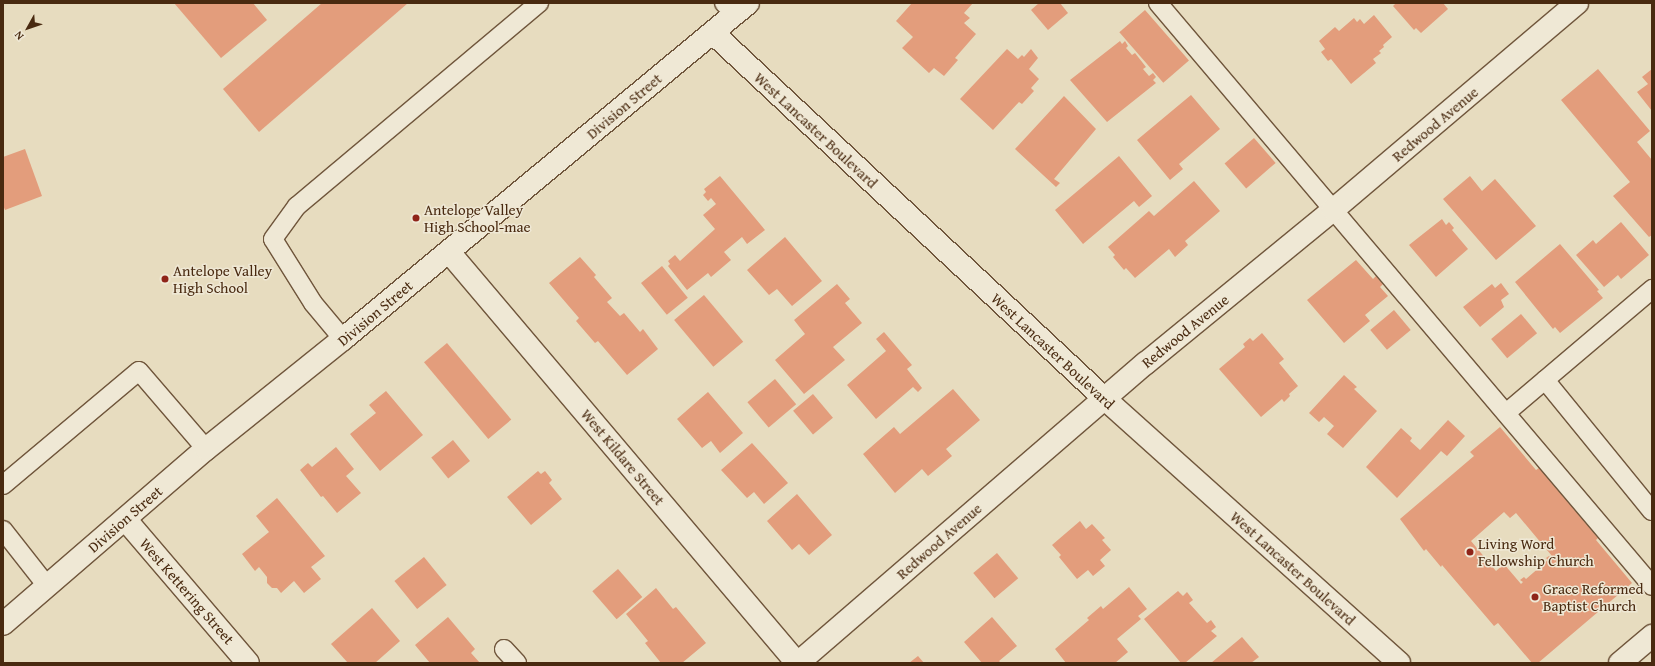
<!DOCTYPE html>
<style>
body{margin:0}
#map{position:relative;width:1655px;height:666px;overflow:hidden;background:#e7dcbf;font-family:"Gentium Book Plus",serif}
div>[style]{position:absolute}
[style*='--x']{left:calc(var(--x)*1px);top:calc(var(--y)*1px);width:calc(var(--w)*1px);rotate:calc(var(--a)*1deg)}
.building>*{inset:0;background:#e39d7c;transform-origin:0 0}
.roads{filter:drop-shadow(1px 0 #70563c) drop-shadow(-1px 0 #70563c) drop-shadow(0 1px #70563c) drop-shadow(0 -1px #70563c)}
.service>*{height:18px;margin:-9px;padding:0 9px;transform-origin:9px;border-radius:9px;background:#efe8d5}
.minor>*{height:22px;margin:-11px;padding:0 11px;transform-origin:11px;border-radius:11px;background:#efe8d5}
.tertiary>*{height:22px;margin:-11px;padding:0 11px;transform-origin:11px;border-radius:11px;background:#efe8d5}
.secondary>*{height:22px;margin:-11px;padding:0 11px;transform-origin:11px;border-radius:11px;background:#efe8d5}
.dots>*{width:11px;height:11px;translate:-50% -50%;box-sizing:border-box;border:2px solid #efe8d5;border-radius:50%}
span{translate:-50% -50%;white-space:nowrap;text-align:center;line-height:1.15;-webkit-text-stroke:3px #efe8d5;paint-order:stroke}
.street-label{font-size:15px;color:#492a10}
.poi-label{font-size:15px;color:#492a10}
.left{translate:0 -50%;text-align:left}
.frame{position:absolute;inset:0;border:4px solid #492a10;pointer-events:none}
.north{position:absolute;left:8px;top:8px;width:40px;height:40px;-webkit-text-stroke:3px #efe8d5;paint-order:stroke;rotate:230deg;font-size:11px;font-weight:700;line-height:16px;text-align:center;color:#492a10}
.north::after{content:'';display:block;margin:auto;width:14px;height:18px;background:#492a10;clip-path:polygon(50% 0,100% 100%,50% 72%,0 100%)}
</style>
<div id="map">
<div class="building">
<i style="clip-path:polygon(174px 3px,253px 3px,267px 20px,221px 58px)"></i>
<i style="clip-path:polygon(322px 3px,408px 3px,259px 132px,223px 89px)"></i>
<i style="clip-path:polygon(912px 3px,973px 3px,964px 13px,970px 18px,964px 23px,976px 34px,955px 58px,958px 60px,944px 76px,934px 68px,929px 73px,902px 48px,913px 37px,896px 21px)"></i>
<i style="clip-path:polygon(1039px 3px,1060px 3px,1068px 13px,1048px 30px,1031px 10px)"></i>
<i style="clip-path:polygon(1396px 3px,1443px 3px,1448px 9px,1421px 33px,1416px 28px,1414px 30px,1393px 6px)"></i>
<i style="left:1145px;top:10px;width:67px;height:34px;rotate:49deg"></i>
<i style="clip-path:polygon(1374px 15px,1392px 37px,1383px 45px,1384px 47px,1379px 51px,1381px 53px,1373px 59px,1376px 63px,1351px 84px,1331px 59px,1328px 61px,1321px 52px,1325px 49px,1319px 41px,1335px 27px,1339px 31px,1354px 18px,1357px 22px,1360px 19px,1364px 24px)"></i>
<i style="clip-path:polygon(1120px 41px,1122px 44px,1125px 41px,1128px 46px,1126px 48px,1132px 55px,1135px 53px,1146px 67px,1143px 69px,1149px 76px,1153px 73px,1156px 77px,1153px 80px,1156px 83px,1107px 122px,1070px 80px)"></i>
<i style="clip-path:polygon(1007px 49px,1018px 59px,1022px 55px,1024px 57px,1031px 49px,1038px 58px,1029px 69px,1039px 79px,1031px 88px,1034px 91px,1022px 104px,1019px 102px,993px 130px,960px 99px)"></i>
<i style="clip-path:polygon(1598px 69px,1650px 131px,1637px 142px,1652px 160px,1652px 235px,1649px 237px,1613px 196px,1630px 182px,1561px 100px)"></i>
<i style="clip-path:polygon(1652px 69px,1652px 111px,1637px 92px,1648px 84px,1642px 77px)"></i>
<i style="clip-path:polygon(1191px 95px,1220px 129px,1179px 164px,1183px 169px,1170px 180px,1137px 140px)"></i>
<i style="clip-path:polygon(1064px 96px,1096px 129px,1054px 179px,1060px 183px,1056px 187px,1015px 149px)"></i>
<i style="left:1254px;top:138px;width:33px;height:39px;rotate:49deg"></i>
<i style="clip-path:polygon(25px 149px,42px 196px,5px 210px,3px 205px,3px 157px)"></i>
<i style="clip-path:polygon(1119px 156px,1152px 196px,1139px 207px,1134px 201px,1083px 244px,1055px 210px)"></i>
<i style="clip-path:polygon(720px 176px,765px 230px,747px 244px,742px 237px,724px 252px,731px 260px,711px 277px,708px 273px,687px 290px,668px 266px,670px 264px,668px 261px,675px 255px,680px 261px,715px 229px,703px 215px,716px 204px,711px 198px,708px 201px,703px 195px,706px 192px,704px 189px)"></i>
<i style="clip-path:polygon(1470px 176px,1482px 191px,1495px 179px,1536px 226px,1496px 260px,1443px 199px)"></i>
<i style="clip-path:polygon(1194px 181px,1220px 211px,1185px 241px,1188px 245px,1175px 257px,1169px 249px,1135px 278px,1126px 268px,1124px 270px,1113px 257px,1115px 255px,1108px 247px,1149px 211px,1154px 216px)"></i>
<i style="clip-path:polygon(1442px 219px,1446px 225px,1449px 222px,1454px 228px,1452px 230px,1468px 249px,1436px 277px,1409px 245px)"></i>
<i style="clip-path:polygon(1621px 222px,1649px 255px,1621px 279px,1618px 275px,1604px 287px,1576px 255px,1593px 240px,1596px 244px)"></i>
<i style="clip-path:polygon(785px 237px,822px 281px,792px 306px,777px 289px,769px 295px,747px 270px)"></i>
<i style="clip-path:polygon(1560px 244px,1599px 290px,1597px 291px,1603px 298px,1560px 333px,1555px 327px,1553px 329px,1515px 282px)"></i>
<i style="clip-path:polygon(580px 257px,596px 275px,594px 277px,612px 298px,607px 302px,620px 316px,624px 313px,640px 332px,643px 329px,658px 349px,627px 375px,598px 341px,595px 343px,576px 321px,579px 318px,549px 283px)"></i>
<i style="clip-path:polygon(1356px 260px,1373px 279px,1376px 276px,1383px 284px,1380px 287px,1388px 296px,1365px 315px,1370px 321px,1344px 343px,1307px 300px)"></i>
<i style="left:662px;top:266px;width:41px;height:27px;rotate:51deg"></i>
<i style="clip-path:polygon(1501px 283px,1509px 294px,1501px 300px,1504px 307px,1480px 327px,1463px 307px,1492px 284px,1495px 288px)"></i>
<i style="clip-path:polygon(837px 284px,850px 299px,845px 303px,862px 323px,833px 347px,845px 360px,804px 394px,775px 360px,805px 334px,794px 320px)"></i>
<i style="left:704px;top:295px;width:61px;height:39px;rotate:50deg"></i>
<i style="left:1394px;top:310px;width:26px;height:31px;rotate:50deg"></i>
<i style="left:1521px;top:314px;width:25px;height:39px;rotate:50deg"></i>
<i style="clip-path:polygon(884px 332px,912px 365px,907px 369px,922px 388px,918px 392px,913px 387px,876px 419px,847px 385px,886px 351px,876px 339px)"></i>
<i style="clip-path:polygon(1262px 333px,1284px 359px,1279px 363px,1298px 386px,1289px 394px,1290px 396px,1284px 402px,1282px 399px,1261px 417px,1219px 369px,1245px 347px,1243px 344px,1250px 338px,1253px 341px)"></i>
<i style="left:447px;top:343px;width:100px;height:30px;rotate:50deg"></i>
<i style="clip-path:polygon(1344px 375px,1357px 387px,1354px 389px,1377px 411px,1343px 448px,1327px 434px,1334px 426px,1324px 417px,1319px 422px,1309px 413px)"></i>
<i style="left:775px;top:379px;width:33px;height:36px;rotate:50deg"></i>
<i style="clip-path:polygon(953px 389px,980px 420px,946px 449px,952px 456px,928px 476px,922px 469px,895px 493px,863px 454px,894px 427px,900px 434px)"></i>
<i style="clip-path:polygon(386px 391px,423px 435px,380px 471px,350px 434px,376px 413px,369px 405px)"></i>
<i style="clip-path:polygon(708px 392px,743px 433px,720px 453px,711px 441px,702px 448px,677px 419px)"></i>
<i style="left:813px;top:394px;width:31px;height:26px;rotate:50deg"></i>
<i style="clip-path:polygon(1448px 420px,1465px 436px,1447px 456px,1441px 451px,1397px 498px,1366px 467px,1401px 428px,1412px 438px,1410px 441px,1420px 450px)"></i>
<i style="clip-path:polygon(evenodd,1500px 427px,1536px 470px,1539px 468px,1598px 538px,1596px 540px,1632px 583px,1538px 663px,1532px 663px,1498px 623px,1494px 626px,1442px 565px,1441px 567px,1426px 549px,1424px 551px,1400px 519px,1474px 456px,1470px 452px,1500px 427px,1504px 512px,1510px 518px,1516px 513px,1552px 556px,1551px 558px,1549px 556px,1546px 558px,1548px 560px,1526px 579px,1524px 577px,1520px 580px,1523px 582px,1521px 584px,1504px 564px,1496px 571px,1471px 541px,1504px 512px)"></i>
<i style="left:453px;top:440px;width:27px;height:28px;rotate:51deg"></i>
<i style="clip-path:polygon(752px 443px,788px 483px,764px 504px,754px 492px,747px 498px,721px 470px)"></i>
<i style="clip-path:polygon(336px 447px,354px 469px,346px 476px,361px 493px,337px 513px,323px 496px,321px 497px,300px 470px,308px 463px,312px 467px)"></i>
<i style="clip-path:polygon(538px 471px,541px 474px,545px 471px,552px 480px,549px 483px,562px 499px,531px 525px,507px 497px)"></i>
<i style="clip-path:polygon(797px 494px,832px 535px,809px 555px,799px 544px,792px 550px,767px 521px)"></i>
<i style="clip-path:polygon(277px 498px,325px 556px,311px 567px,321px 579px,304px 593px,294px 581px,281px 593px,277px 588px,272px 588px,267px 583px,267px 577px,259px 567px,255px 571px,242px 554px,269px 532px,256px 516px)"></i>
<i style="clip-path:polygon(1080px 521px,1086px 529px,1092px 524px,1105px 538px,1102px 540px,1111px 550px,1100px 560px,1105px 566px,1093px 576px,1088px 570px,1077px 579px,1059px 557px,1061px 555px,1052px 545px)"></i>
<i style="left:997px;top:553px;width:33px;height:31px;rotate:50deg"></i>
<i style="left:424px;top:557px;width:36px;height:38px;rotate:51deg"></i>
<i style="left:618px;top:569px;width:37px;height:34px;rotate:49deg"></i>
<i style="clip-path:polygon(1129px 587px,1147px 609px,1138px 616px,1141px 619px,1117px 639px,1128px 652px,1115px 663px,1066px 663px,1055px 649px,1089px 620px,1087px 618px,1101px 606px,1103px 609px)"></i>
<i style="clip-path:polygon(656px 588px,673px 609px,676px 607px,706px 643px,682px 663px,661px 663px,645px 643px,648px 641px,626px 614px)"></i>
<i style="clip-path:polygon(1178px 591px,1183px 596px,1187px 592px,1193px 600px,1189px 603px,1207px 623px,1211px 620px,1216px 627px,1211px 631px,1217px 636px,1185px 663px,1181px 663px,1144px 619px)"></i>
<i style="clip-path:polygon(372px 608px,400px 641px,375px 663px,348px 663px,331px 644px)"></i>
<i style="clip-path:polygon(448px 617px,475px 649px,471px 653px,480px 663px,430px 663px,415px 645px)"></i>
<i style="clip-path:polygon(992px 617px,1017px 646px,999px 661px,1001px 663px,982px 663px,964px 642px)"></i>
<i style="clip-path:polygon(1242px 637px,1259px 657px,1251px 663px,1211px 663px)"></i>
<i style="clip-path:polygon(918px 656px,924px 663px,909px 663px)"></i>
</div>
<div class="roads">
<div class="service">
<i style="--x:724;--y:3;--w:16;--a:45"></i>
<i style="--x:1158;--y:3;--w:764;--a:49.72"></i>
<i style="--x:343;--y:339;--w:47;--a:-129.8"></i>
<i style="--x:313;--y:303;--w:75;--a:-122"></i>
<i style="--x:273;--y:239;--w:41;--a:-54"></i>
<i style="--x:297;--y:206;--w:316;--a:-40"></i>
<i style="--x:1545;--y:380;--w:169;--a:50.8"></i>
<i style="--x:1506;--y:413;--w:192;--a:-40.3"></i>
<i style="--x:3;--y:485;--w:177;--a:-40"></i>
<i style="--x:139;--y:371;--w:103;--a:49.3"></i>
<i style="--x:3;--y:530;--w:71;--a:51.8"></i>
<i style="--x:504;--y:649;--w:19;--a:47"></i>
</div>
<div class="minor">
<i style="--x:449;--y:252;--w:539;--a:49.74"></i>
<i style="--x:125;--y:519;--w:189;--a:49.5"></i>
<i style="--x:798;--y:663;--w:459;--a:-40.8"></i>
<i style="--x:1146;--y:363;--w:242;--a:-39.3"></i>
<i style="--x:1333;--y:210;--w:320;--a:-40.3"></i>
<i style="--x:1620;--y:663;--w:42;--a:-40.2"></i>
</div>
<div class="tertiary">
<i style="--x:713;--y:33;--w:536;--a:43.04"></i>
<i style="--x:1105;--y:399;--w:395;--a:41.9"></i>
</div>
<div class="secondary">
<i style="--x:3;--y:624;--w:268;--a:-40.8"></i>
<i style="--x:206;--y:449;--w:176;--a:-38.8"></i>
<i style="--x:343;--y:339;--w:526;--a:-39.68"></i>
</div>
</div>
<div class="dots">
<i style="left:416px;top:218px;background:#8f2418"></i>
<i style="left:165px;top:279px;background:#8f2418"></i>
<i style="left:1470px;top:552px;background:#8f2418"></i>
<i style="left:1535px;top:597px;background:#8f2418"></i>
</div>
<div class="street-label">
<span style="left:624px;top:106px;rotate:-40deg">Division Street</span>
<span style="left:1435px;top:124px;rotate:-40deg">Redwood Avenue</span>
<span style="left:816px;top:130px;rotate:43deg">West Lancaster Boulevard</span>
<span style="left:375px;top:313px;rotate:-40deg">Division Street</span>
<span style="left:1185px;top:331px;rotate:-39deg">Redwood Avenue</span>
<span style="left:1053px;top:351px;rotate:43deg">West Lancaster Boulevard</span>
<span style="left:623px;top:457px;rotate:50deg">West Kildare Street</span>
<span style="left:125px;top:519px;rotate:-41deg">Division Street</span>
<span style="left:939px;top:541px;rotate:-41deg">Redwood Avenue</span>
<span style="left:1293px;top:568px;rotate:42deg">West Lancaster Boulevard</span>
<span style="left:187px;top:591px;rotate:49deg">West Kettering Street</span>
</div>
<div class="poi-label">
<span class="left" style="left:424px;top:218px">Antelope Valley<br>High School-mae</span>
<span class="left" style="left:173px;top:279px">Antelope Valley<br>High School</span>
<span class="left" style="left:1478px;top:552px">Living Word<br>Fellowship Church</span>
<span class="left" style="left:1543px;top:597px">Grace Reformed<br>Baptist Church</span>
</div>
<div class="frame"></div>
<div class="north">N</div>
</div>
